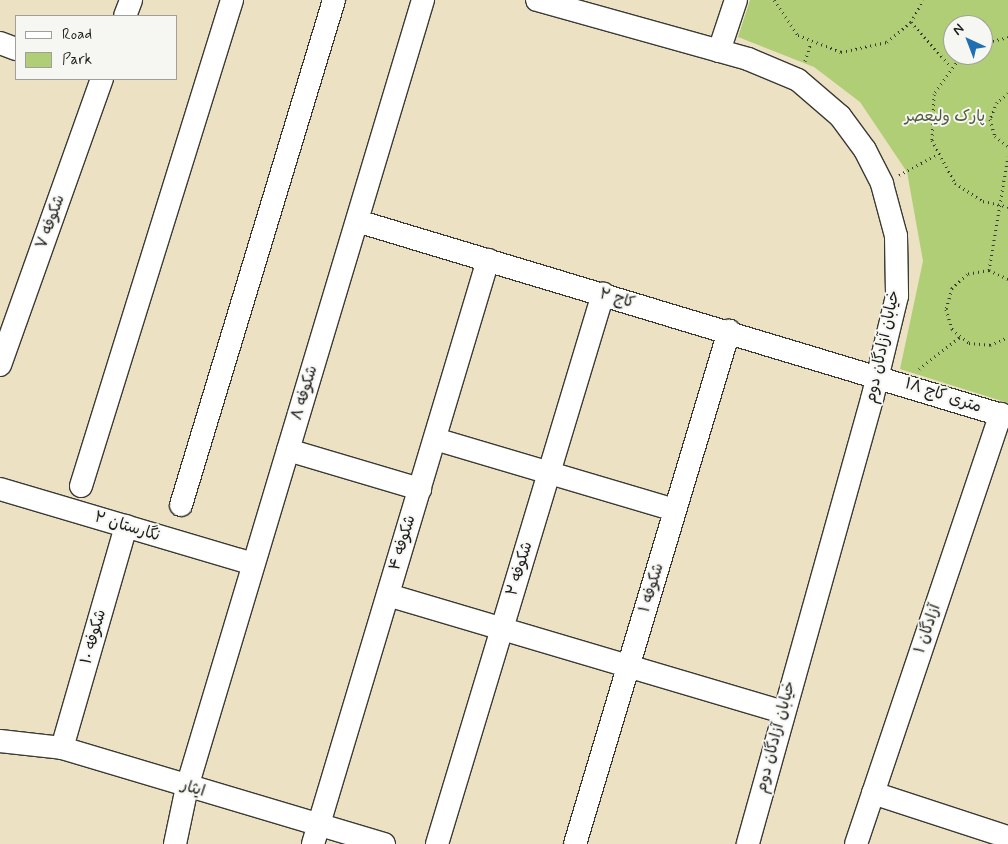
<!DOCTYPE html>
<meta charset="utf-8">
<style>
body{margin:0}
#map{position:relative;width:1008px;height:844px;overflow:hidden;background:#ece2c3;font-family:Mynerve,"Playpen Sans Arabic",sans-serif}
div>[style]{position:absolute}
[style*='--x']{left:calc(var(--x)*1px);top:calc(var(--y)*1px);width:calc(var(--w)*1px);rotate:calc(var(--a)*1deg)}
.green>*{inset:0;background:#afce75}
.path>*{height:3px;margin-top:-1.5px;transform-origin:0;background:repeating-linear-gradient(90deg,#3b3a35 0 1px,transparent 0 5px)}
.roads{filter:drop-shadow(1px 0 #3b3a35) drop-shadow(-1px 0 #3b3a35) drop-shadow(0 1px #3b3a35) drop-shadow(0 -1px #3b3a35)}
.minor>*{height:22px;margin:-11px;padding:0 11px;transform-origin:11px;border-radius:11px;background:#fff}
span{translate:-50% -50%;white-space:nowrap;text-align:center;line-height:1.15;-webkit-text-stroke:4px #f6f6f2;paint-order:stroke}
.park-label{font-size:16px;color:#4f5a3b}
.street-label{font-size:16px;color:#1c1c1c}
.legend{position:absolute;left:15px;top:15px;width:162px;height:65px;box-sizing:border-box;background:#f6f6f2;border:1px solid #9f9f9c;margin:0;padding:6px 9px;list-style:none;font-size:15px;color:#1c1c1c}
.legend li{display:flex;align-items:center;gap:10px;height:25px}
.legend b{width:25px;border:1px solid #9f9f9c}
.north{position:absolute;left:943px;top:15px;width:50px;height:50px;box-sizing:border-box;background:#f6f6f2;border:1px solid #9f9f9c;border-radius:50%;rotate:317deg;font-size:14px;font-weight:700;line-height:20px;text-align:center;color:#1c1c1c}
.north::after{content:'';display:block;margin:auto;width:18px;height:22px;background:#1f6fb2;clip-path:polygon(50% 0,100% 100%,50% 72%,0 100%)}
</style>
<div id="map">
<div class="green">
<i style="clip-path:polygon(evenodd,750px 0,1008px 0,1008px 403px,900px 369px,923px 261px,907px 172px,860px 102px,814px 67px,738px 37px,750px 0,953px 25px,983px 25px,983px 55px,953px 55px,953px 25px)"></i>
</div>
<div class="path">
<i style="--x:774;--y:0;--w:42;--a:55.6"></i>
<i style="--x:798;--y:35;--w:46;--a:21.6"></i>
<i style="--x:841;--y:52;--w:47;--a:-12.3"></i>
<i style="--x:887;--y:42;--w:31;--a:-40"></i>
<i style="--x:911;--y:22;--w:25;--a:-61"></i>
<i style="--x:911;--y:22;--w:59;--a:48.4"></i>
<i style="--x:983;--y:43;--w:26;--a:-13"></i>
<i style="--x:962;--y:55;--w:48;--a:125.7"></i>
<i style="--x:934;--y:94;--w:46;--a:92.5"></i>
<i style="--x:932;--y:140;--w:49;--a:61.9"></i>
<i style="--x:955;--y:183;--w:33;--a:33"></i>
<i style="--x:983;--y:201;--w:26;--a:13"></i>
<i style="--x:805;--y:61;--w:19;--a:-72"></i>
<i style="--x:1008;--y:93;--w:14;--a:141"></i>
<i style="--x:997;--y:102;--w:18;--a:112"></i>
<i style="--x:990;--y:119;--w:18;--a:74"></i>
<i style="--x:995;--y:136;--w:16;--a:38"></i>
<i style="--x:899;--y:175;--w:42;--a:-28.4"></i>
<i style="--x:989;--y:270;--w:115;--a:-80.5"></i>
<i style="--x:1008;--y:279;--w:21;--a:-155"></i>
<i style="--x:989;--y:270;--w:22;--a:170"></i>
<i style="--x:967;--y:274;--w:21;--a:137"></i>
<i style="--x:952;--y:288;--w:22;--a:106"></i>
<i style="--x:946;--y:309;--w:21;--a:73"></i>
<i style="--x:952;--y:329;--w:22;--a:39"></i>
<i style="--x:969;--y:343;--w:21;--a:5"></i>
<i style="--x:990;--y:345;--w:20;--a:-24"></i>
<i style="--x:919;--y:369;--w:52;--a:-38"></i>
</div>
<div class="roads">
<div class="minor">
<i style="--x:537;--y:0;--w:219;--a:15.6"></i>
<i style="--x:748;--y:59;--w:54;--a:22.8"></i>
<i style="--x:798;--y:80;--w:55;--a:40.6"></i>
<i style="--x:840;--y:116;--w:42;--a:53.7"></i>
<i style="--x:865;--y:150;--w:38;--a:63"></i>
<i style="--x:882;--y:184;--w:54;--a:74.9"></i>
<i style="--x:896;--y:236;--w:60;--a:89"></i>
<i style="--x:897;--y:296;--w:106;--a:103.6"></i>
<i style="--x:872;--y:399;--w:462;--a:105.6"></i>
<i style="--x:125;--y:16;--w:17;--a:-69"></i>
<i style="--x:0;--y:43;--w:17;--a:21"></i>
<i style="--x:719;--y:51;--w:54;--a:-71.6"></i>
<i style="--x:357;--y:221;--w:680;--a:16.76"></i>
<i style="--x:0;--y:365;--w:304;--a:-70.4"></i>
<i style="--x:435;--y:439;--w:250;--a:16.5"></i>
<i style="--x:288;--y:450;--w:138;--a:16.5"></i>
<i style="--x:81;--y:486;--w:509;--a:-72.74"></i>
<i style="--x:0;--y:489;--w:264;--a:16.5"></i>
<i style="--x:181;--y:505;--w:528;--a:-73.14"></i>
<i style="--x:388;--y:595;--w:412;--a:16.5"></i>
<i style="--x:0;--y:741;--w:62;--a:6.4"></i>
<i style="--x:62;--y:748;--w:336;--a:16.6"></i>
<i style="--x:62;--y:748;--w:231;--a:-73.9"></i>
<i style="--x:873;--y:793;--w:142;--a:18.1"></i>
<i style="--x:175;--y:844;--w:58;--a:-78.1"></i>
<i style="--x:187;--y:787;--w:822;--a:-73.31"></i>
<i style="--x:313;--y:844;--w:610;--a:-73.32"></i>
<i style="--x:437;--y:844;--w:575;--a:-73.21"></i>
<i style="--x:575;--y:844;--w:536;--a:-73.29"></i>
<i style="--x:856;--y:844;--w:454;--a:-71.4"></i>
</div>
</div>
<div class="park-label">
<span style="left:945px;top:117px">پارک ولیعصر</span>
</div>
<div class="street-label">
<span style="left:51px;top:222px;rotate:-70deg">شکوفه ۷</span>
<span style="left:617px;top:299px;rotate:16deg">کاج ۲</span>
<span style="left:883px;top:347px;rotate:-78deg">خیابان آزادگان دوم</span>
<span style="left:305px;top:393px;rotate:-73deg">شکوفه ۸</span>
<span style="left:943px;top:396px;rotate:18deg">۱۸ متری کاج</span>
<span style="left:127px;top:527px;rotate:17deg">نگارستان ۲</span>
<span style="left:403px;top:543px;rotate:-73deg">شکوفه ۴</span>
<span style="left:520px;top:569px;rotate:-73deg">شکوفه ۲</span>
<span style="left:652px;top:588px;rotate:-73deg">شکوفه ۱</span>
<span style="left:928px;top:629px;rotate:-71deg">آزادگان ۱</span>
<span style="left:94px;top:637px;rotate:-74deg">شکوفه ۱۰</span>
<span style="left:776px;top:737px;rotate:-75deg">خیابان آزادگان دوم</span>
<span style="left:193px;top:789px;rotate:17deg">ایثار</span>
</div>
<ul class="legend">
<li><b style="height:6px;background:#fff"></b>Road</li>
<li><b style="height:14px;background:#afce75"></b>Park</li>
</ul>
<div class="north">N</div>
</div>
